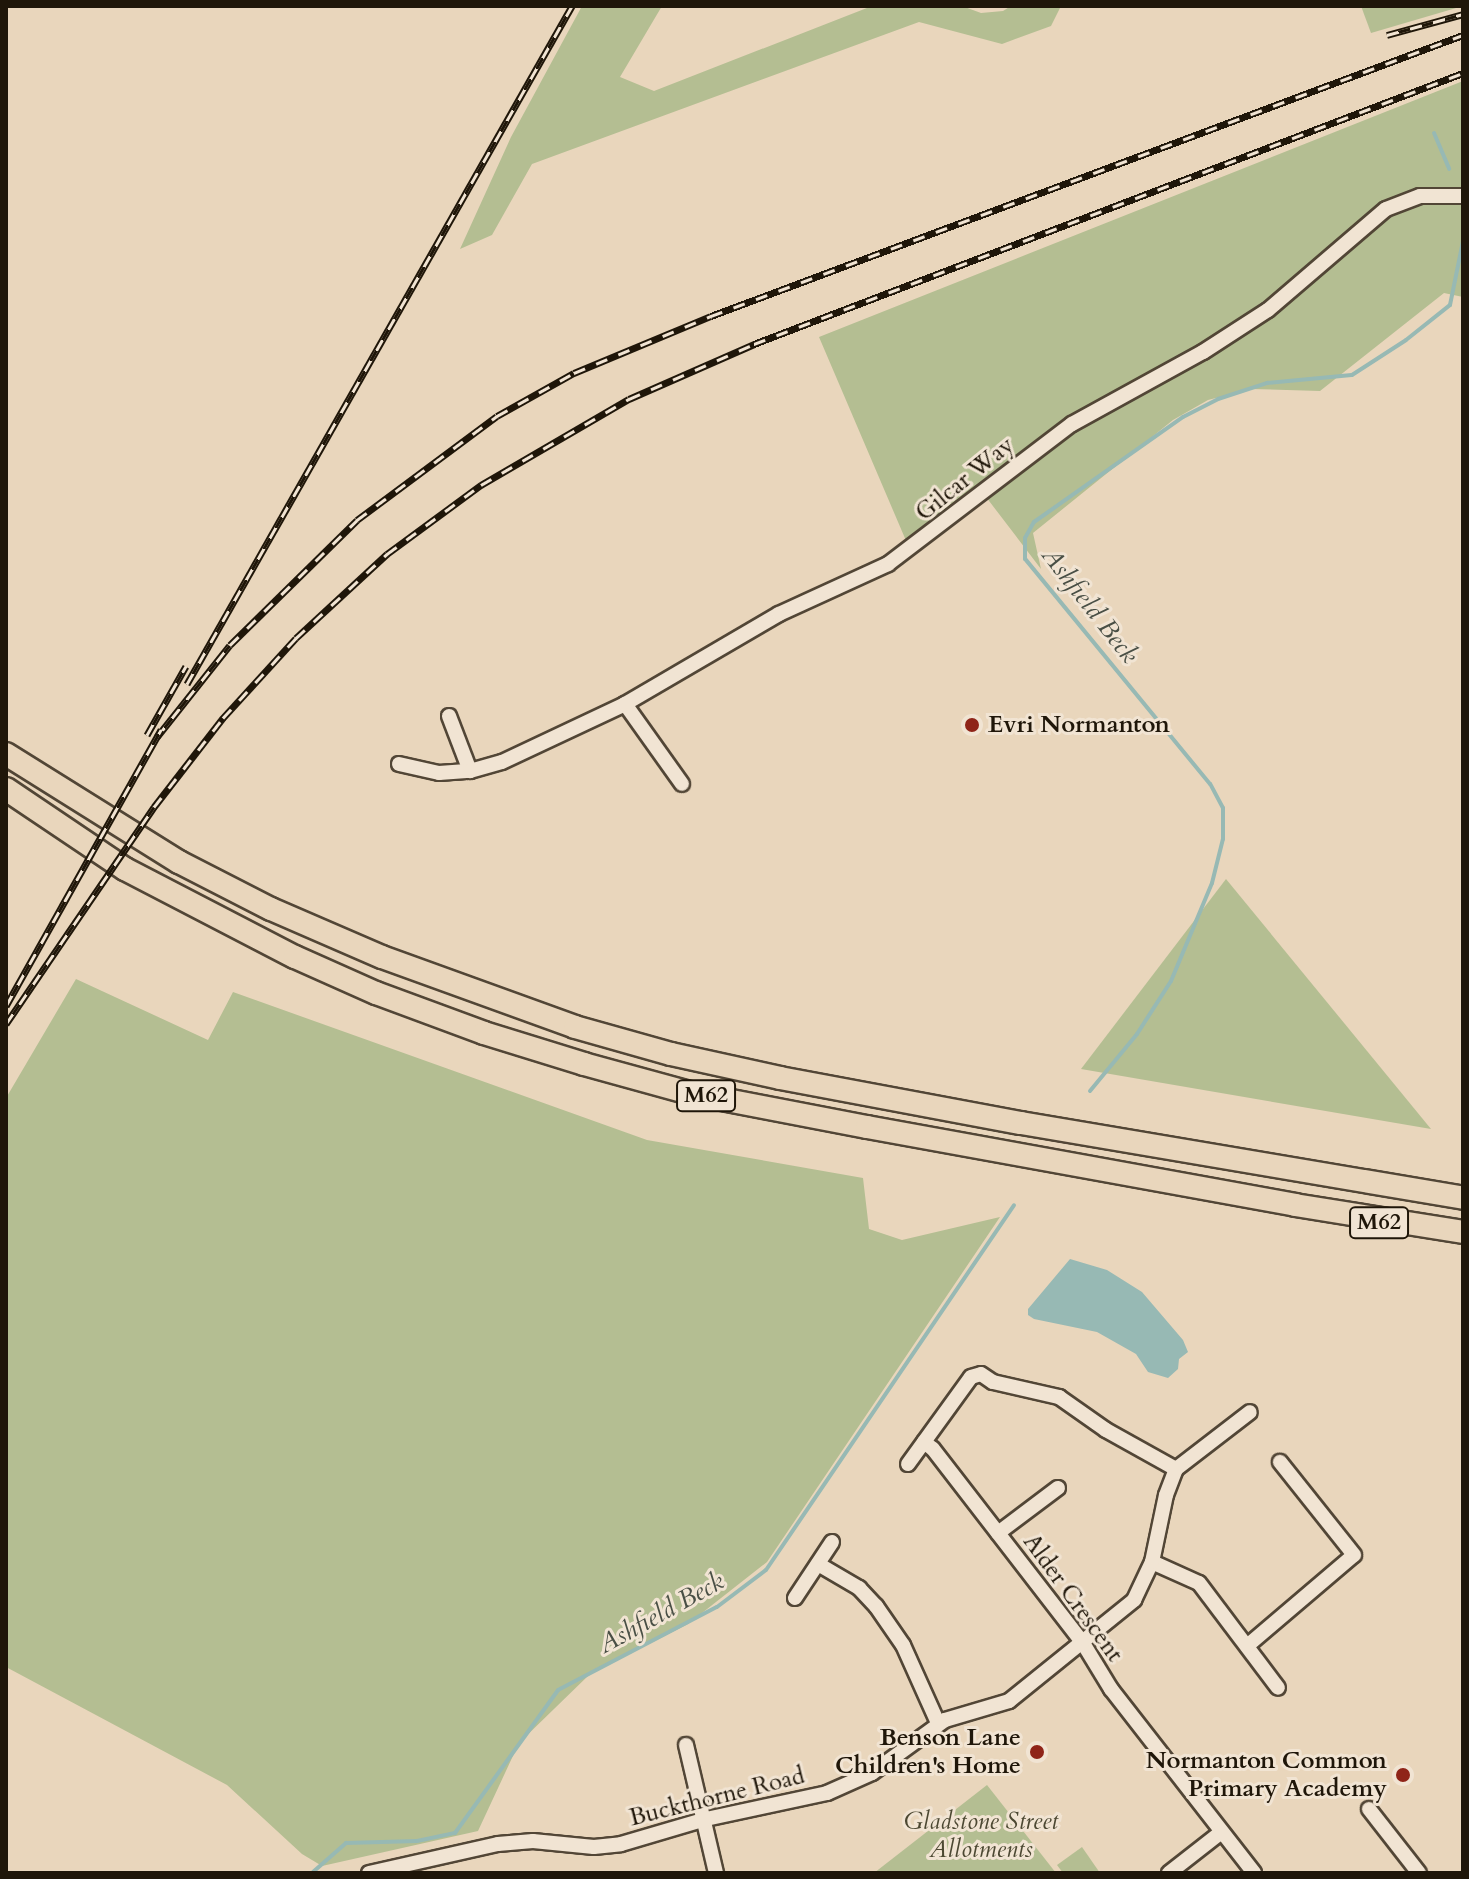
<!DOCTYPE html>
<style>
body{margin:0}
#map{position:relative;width:1469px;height:1879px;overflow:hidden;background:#e9d6bc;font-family:Cardo,serif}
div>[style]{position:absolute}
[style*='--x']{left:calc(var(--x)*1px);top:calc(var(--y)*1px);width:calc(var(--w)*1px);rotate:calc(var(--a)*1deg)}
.green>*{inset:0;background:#b4be92}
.water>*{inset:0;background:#97b9b4}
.stream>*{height:4px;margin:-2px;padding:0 2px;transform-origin:2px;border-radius:2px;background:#97b9b4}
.roads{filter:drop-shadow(2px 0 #524636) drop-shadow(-2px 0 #524636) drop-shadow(0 2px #524636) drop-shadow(0 -2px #524636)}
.minor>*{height:14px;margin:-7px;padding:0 7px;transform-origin:7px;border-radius:7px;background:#f1e4d3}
.highway>*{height:22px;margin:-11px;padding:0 11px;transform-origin:11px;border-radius:11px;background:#e9d6bc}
.rail>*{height:7px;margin-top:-3.5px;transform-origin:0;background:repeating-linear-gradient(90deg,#f1e4d3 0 12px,#1f1609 0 24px);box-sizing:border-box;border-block:2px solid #1f1609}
.dots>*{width:22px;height:22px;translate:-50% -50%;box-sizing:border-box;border:4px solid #f1e4d3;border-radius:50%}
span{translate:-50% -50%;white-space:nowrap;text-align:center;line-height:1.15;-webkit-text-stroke:6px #f1e4d3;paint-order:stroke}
.shield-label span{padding:2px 6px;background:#f1e4d3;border:2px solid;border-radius:6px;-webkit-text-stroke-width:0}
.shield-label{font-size:22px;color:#1f1609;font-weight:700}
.street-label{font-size:24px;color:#1f1609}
.poi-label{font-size:24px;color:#1f1609;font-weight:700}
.left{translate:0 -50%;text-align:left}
.right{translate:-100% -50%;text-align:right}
.park-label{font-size:24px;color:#4c4832;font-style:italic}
.water-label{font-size:26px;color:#494f45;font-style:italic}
.frame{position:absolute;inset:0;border:8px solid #1f1609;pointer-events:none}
</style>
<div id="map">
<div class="green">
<i style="clip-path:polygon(582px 6px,662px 6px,620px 77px,654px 91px,872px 6px,962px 6px,981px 13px,1003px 11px,1011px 6px,1061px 6px,1051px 26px,1002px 44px,919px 22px,532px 164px,492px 235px,460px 249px,511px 137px)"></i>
<i style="clip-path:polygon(1361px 6px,1463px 6px,1371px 33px)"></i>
<i style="clip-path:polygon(1463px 81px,1463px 297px,1444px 293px,1320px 391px,1251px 389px,1208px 400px,1173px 420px,1033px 533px,1041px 569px,983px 493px,910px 550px,819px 337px)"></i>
<i style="clip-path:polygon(1226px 879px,1431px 1129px,1081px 1069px)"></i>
<i style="clip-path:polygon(76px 979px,208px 1040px,233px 992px,647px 1140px,863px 1178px,869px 1229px,902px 1240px,1000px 1217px,767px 1562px,688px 1624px,590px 1674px,519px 1743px,478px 1831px,322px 1866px,302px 1854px,227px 1785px,6px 1667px,6px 1098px)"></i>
<i style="clip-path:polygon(987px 1785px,1056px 1873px,874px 1873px)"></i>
<i style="clip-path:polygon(1082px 1847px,1100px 1873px,1063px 1873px,1057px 1865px)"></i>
</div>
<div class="water">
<i style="clip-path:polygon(1070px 1259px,1107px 1270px,1142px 1292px,1183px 1340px,1188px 1352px,1179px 1359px,1178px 1369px,1168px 1378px,1148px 1372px,1136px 1354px,1097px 1332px,1034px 1319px,1028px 1315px,1028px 1309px)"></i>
</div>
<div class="stream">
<i style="--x:1434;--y:133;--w:39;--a:67"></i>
<i style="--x:1090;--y:1091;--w:74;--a:-50.5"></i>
<i style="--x:1137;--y:1034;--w:63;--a:-57.3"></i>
<i style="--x:1171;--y:981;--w:106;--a:-67.3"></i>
<i style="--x:1212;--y:883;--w:45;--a:-76"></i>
<i style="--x:1223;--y:839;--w:31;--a:-90"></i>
<i style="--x:1223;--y:808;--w:27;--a:-118"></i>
<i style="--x:1210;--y:784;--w:291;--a:-129.4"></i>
<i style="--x:1025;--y:559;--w:21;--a:-90"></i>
<i style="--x:1025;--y:538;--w:18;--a:-61"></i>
<i style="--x:1034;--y:522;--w:182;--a:-35.2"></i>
<i style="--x:1183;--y:417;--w:39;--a:-27"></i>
<i style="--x:1218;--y:399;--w:52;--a:-18.1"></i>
<i style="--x:1267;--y:383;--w:85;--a:-5.4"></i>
<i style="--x:1352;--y:375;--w:64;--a:-32.9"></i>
<i style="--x:1406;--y:340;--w:56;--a:-38.5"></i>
<i style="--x:1450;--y:305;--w:65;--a:-78.5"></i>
<i style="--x:313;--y:1872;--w:44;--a:-41.3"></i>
<i style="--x:346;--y:1843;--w:71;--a:-1.6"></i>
<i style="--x:417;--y:1841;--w:39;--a:-12"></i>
<i style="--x:455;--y:1833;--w:176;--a:-54.2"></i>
<i style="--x:558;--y:1690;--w:179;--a:-27.6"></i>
<i style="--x:717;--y:1607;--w:61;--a:-37.1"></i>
<i style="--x:766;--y:1570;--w:441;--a:-55.8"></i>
</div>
<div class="roads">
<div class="minor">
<i style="--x:625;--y:704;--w:98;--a:54.5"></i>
<i style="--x:449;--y:716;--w:59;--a:69.1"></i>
<i style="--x:399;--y:764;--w:41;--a:12.7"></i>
<i style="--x:439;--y:773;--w:31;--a:-4"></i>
<i style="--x:470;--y:771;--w:33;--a:-16"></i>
<i style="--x:502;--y:762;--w:136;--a:-25.2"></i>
<i style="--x:625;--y:704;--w:178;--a:-30.3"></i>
<i style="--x:779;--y:614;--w:120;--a:-24.6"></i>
<i style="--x:888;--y:564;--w:231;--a:-37.3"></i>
<i style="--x:1072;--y:424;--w:149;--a:-28.8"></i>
<i style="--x:1203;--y:352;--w:77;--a:-32.9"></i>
<i style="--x:1268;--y:310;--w:155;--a:-40.6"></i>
<i style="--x:1386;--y:209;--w:36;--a:-21"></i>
<i style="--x:1420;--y:196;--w:43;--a:0"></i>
<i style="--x:924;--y:1442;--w:11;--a:38"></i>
<i style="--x:933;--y:1449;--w:245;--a:52.3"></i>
<i style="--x:1083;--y:1643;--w:54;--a:58.7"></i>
<i style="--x:1111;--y:1689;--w:233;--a:52.1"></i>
<i style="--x:908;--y:1464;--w:107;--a:-54.1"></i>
<i style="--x:971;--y:1377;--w:10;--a:-17"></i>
<i style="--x:981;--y:1374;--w:14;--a:34"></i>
<i style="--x:993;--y:1382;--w:68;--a:12.8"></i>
<i style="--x:1059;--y:1397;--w:57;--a:35.1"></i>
<i style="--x:1106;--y:1430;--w:80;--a:29.1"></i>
<i style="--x:998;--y:1533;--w:75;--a:-36.9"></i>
<i style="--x:1152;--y:1562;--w:51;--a:24.1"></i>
<i style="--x:1199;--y:1583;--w:131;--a:53"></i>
<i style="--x:818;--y:1564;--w:48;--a:30.3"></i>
<i style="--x:859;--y:1588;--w:25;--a:47"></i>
<i style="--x:876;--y:1606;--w:47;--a:55.3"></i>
<i style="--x:903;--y:1645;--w:85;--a:65.8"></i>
<i style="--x:795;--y:1598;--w:67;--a:-56.5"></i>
<i style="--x:1247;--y:1646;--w:140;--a:-40.4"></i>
<i style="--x:1354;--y:1555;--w:119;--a:-128.5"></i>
<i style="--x:686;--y:1745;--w:131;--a:76.8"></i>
<i style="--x:1369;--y:1809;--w:81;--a:52"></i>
<i style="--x:369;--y:1873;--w:132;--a:-12.7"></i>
<i style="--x:498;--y:1844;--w:35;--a:-5"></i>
<i style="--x:533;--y:1841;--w:61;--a:5.6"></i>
<i style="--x:594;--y:1847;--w:27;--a:-6"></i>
<i style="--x:621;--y:1844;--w:89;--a:-16.4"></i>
<i style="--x:706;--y:1819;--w:124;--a:-12.1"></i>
<i style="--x:827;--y:1793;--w:49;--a:-24"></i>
<i style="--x:872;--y:1773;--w:90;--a:-36"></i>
<i style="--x:945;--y:1720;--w:67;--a:-16.5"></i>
<i style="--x:1009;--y:1701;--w:161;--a:-38.9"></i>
<i style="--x:1134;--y:1600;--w:42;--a:-64.7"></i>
<i style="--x:1152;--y:1562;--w:68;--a:-78.2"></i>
<i style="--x:1166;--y:1495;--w:28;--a:-69"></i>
<i style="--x:1176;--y:1469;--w:93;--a:-37.6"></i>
<i style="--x:1169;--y:1873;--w:65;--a:-38.1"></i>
</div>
<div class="highway">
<i style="--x:6;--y:754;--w:204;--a:32"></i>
<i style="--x:179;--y:862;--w:103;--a:27.1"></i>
<i style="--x:271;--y:909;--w:121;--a:23.4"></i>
<i style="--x:382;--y:957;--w:205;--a:19.9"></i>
<i style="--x:575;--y:1027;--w:100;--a:15.7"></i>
<i style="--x:671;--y:1054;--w:112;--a:12.4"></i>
<i style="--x:780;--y:1078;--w:245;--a:10.6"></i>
<i style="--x:1021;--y:1123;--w:448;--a:9.6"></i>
<i style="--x:6;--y:789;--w:143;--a:33.9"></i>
<i style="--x:125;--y:869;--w:191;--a:27.4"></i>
<i style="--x:295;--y:957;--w:89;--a:24"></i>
<i style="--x:376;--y:993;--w:115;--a:20.3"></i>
<i style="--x:484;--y:1033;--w:105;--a:17.2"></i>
<i style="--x:584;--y:1064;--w:110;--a:15.3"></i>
<i style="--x:690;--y:1093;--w:180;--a:10.9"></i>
<i style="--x:867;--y:1127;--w:435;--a:10.3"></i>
<i style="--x:1295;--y:1205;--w:170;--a:9.1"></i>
</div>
</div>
<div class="rail">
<i style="--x:1387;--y:35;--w:79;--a:-15.4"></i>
<i style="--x:187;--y:684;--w:780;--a:-60.41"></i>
<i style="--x:147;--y:735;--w:79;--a:-60.5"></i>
<i style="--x:157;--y:737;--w:117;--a:-51.6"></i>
<i style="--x:230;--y:645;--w:178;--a:-44.5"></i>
<i style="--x:357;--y:520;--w:174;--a:-36.6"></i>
<i style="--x:497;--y:416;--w:88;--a:-29.2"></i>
<i style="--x:574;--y:373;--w:148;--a:-22.6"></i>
<i style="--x:711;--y:316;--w:803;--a:-20.49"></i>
<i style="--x:6;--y:1006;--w:317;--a:-60.7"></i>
<i style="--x:6;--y:1024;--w:263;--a:-55.7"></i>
<i style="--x:154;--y:807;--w:113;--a:-52.2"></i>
<i style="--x:223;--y:718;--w:108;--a:-47.6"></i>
<i style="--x:296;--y:638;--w:124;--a:-42.7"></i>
<i style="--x:387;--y:554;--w:117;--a:-36.3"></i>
<i style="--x:481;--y:485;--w:171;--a:-30.2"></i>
<i style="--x:629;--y:399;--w:137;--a:-23.7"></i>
<i style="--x:754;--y:344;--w:759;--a:-20.92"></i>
</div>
<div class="dots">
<i style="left:972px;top:725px;background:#8f2418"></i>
<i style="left:1037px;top:1752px;background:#8f2418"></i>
<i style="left:1403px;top:1775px;background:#8f2418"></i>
</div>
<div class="shield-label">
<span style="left:706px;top:1096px">M62</span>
<span style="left:1379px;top:1223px">M62</span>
</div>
<div class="street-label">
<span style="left:965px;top:479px;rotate:-39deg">Gilcar Way</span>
<span style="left:1073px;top:1598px;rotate:54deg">Alder Crescent</span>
<span style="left:717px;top:1797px;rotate:-14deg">Buckthorne Road</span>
</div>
<div class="poi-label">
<span class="left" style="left:988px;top:725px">Evri Normanton</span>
<span class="right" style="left:1021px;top:1752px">Benson Lane<br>Children's Home</span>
<span class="right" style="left:1387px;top:1775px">Normanton Common<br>Primary Academy</span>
</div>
<div class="park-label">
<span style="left:981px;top:1836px">Gladstone Street<br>Allotments</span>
</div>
<div class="water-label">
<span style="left:1090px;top:605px;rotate:52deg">Ashfield Beck</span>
<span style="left:661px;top:1613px;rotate:-29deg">Ashfield Beck</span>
</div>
<div class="frame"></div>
</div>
